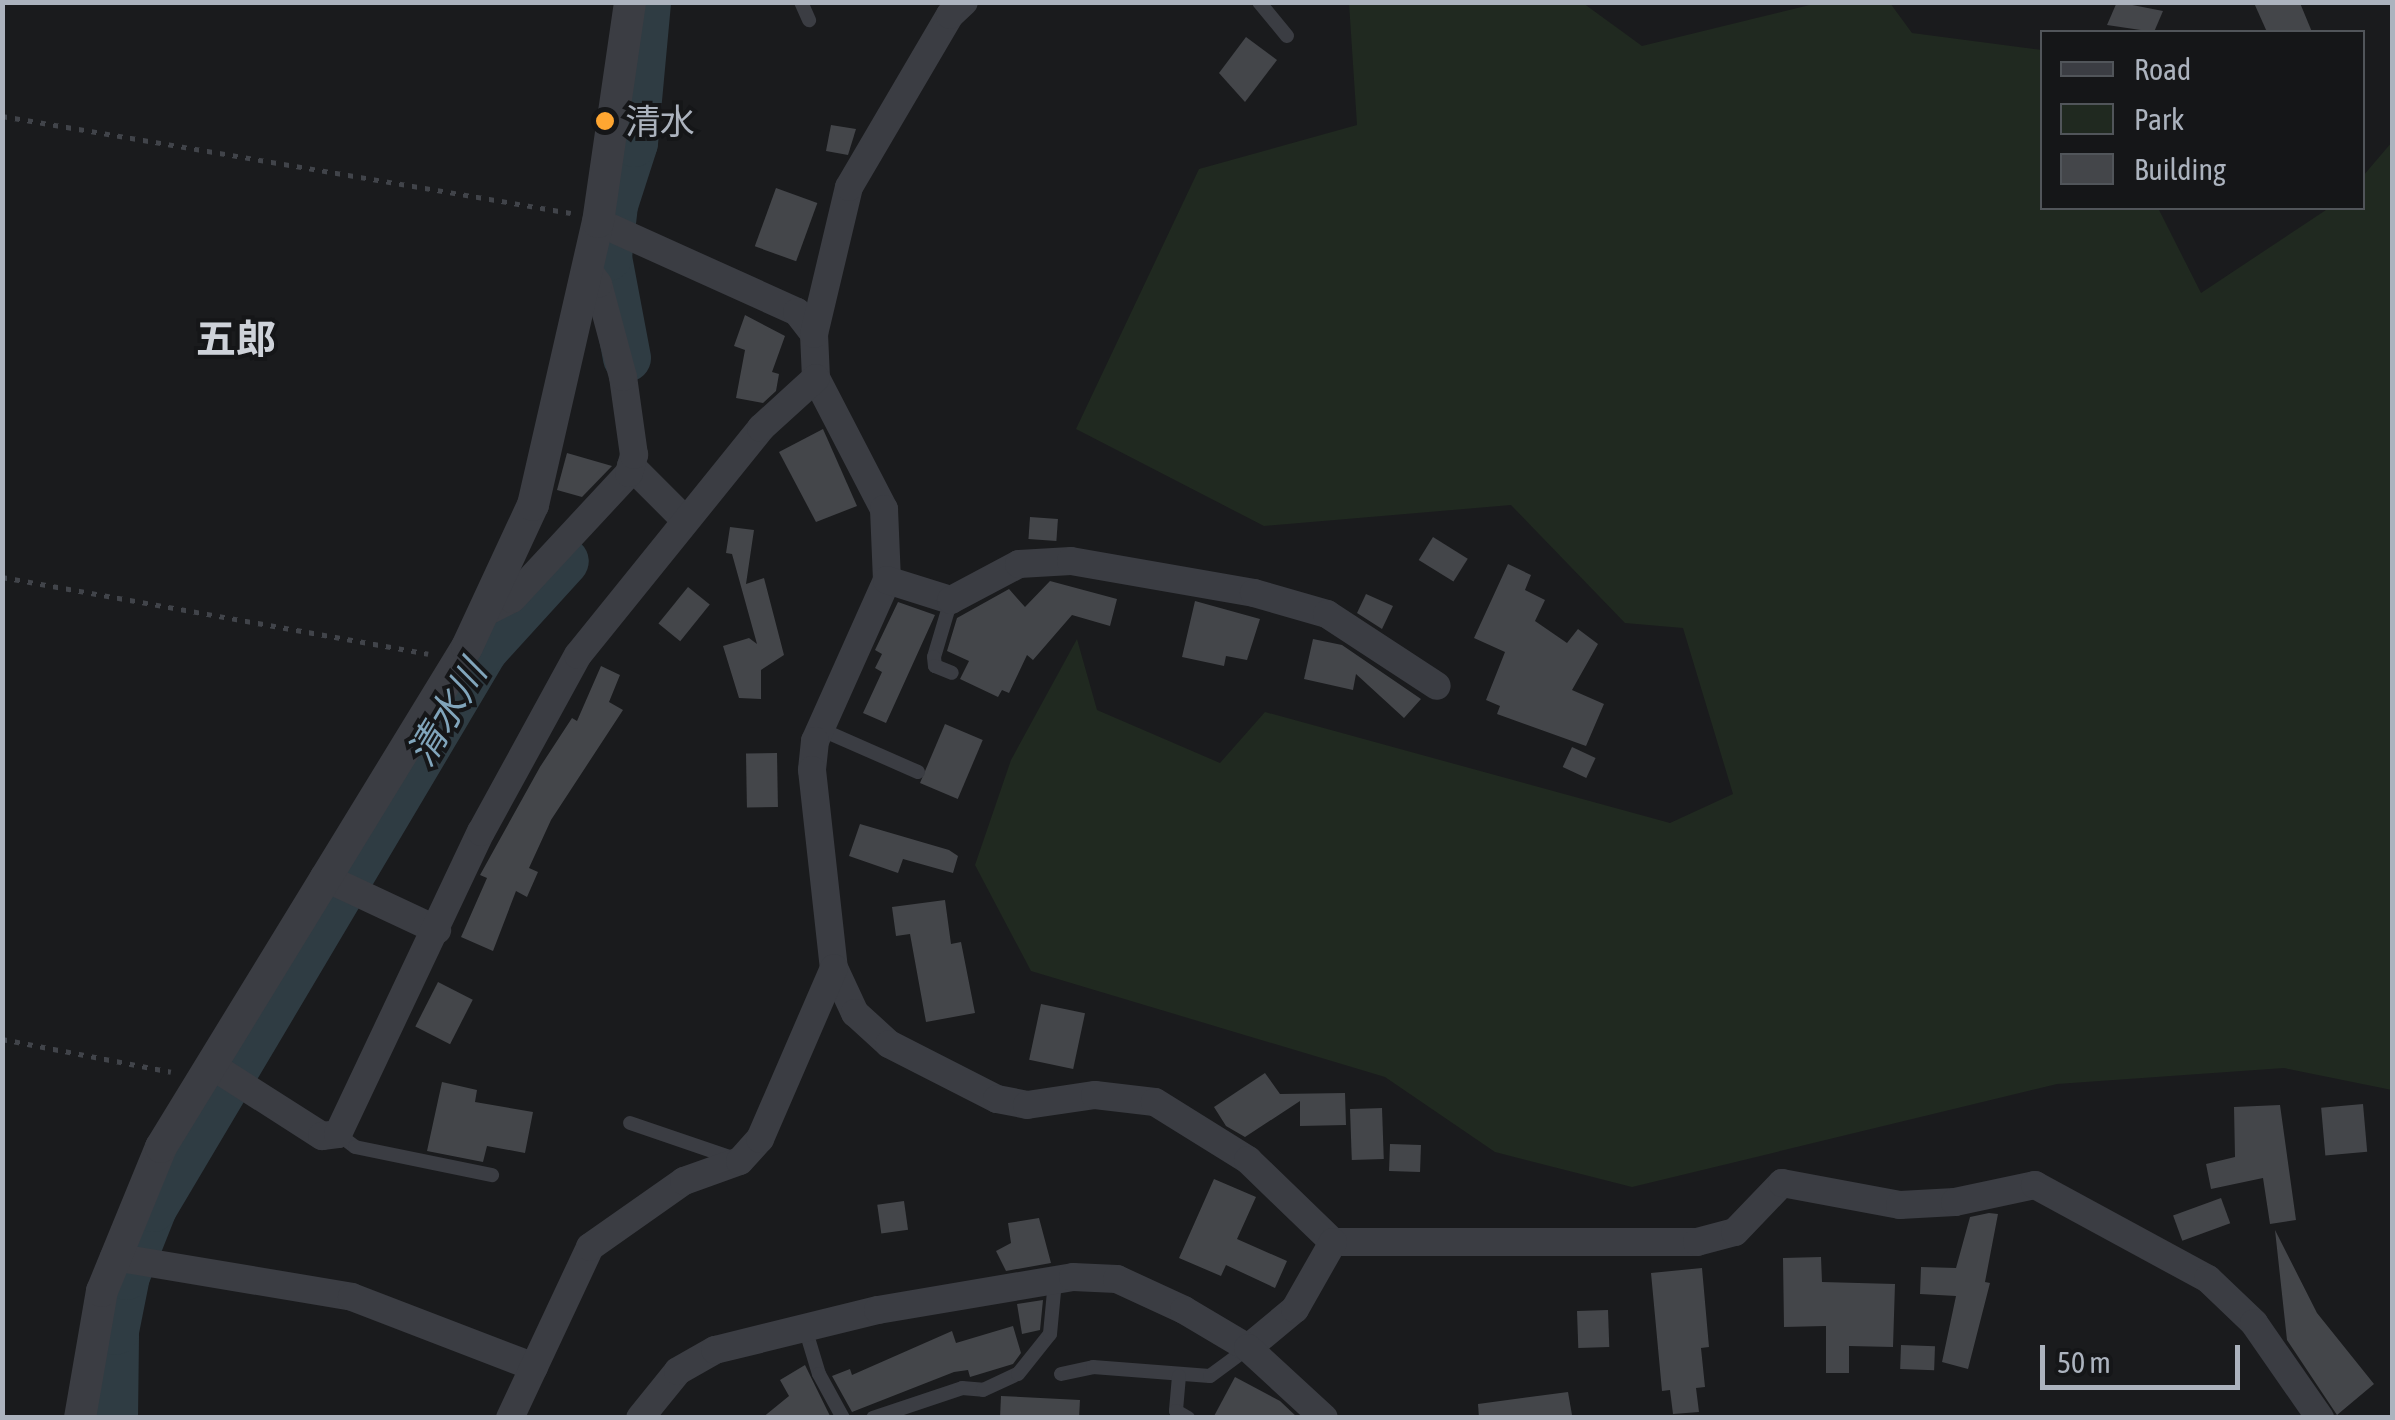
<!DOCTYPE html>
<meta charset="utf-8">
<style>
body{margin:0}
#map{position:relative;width:2395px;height:1420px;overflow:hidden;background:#1a1b1d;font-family:"Asap Condensed","Noto Sans JP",sans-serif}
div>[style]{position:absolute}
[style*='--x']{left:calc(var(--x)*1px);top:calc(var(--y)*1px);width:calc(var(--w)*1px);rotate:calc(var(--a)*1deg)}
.green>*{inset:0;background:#202920}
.river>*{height:48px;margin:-24px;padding:0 24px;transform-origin:24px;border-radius:24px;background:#2f3c43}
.building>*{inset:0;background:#44464a;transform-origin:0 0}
.path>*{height:5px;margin-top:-2.5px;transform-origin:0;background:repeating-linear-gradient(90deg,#41444a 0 5px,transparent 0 13px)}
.service>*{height:14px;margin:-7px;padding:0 7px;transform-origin:7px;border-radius:7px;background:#3b3d43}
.minor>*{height:28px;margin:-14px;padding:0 14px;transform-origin:14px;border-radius:14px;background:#3b3d43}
.tertiary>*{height:32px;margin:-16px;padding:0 16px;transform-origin:16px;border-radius:16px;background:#3b3d43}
.dots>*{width:28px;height:28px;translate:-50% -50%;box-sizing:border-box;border:5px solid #151618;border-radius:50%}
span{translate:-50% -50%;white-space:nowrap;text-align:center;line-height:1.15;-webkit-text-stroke:8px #151618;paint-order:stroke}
.poi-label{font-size:35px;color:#acb3be}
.left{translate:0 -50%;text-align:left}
.water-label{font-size:38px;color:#81a5bb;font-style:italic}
.quarter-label{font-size:40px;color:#ced2d9;font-weight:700}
.frame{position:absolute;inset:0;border:5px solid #acb3be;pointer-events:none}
.legend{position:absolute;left:2040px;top:30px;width:325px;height:180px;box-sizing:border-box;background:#151618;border:2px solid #51555a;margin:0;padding:12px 18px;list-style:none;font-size:30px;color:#acb3be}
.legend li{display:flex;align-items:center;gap:20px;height:50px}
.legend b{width:50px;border:2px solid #51555a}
.scale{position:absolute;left:2040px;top:1345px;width:200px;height:45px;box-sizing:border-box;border:5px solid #acb3be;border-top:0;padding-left:12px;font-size:30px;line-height:35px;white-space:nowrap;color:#acb3be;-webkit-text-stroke:8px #151618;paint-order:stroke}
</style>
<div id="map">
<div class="green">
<i style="clip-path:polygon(1349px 3px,1583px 3px,1642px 46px,1818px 3px,1890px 3px,1912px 33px,2042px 50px,2042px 208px,2158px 208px,2201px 293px,2329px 208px,2362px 208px,2363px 176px,2392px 142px,2392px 1090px,2284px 1068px,2057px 1084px,1632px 1187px,1495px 1152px,1385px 1077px,1031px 971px,975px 865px,1011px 760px,1077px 639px,1097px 710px,1220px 763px,1265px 712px,1670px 823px,1733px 794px,1683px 628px,1625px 623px,1511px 505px,1264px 526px,1076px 429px,1199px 169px,1357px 125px)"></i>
</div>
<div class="river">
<i style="--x:627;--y:358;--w:103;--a:-100.7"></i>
<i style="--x:608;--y:257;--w:52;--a:-83.4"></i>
<i style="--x:614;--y:205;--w:65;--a:-72.1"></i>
<i style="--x:634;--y:143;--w:142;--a:-84.7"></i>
<i style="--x:114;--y:1418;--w:87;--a:-89.3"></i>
<i style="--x:115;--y:1331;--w:56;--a:-78.7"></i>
<i style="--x:126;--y:1276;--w:73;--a:-68.3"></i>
<i style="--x:153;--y:1208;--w:649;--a:-59.32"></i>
<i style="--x:484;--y:650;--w:120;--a:-47.7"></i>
</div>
<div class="building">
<i style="clip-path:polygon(2117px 2px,2163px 11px,2154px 32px,2107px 25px)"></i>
<i style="clip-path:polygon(2254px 3px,2300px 3px,2312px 32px,2267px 32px)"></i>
<i style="clip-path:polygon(1246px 37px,1277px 60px,1245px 102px,1219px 73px)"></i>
<i style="clip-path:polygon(831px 125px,856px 129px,848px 155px,826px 151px)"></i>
<i style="left:776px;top:188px;width:44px;height:62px;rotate:20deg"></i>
<i style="clip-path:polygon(745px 315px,785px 336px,772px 372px,779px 374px,776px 391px,763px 403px,736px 398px,745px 350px,734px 346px)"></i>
<i style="clip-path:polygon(823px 429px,857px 506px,816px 522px,779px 452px)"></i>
<i style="clip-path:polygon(567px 453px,612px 466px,582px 497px,557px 490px)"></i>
<i style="left:1030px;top:517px;width:28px;height:22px;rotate:4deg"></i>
<i style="clip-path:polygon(730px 527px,754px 530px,746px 584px,764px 578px,784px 655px,761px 670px,761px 699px,739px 698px,723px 646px,749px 638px,757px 644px,732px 554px,726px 553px)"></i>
<i style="left:1433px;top:537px;width:41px;height:27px;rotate:32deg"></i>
<i style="clip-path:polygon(1508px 564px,1531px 575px,1525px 590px,1545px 600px,1535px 621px,1567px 643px,1578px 629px,1598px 644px,1572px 690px,1604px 704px,1586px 746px,1497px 714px,1500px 706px,1486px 700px,1505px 652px,1474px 638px)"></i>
<i style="clip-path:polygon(1050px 581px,1117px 599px,1110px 626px,1072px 615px,1033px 660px,1027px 655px,1009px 693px,1002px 690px,998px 697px,960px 679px,969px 661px,947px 651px,957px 618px,1009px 589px,1025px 607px)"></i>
<i style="left:688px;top:587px;width:28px;height:47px;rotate:39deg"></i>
<i style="clip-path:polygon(1366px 594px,1393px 606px,1382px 629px,1357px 613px)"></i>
<i style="clip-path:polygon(1195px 601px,1260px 619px,1247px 660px,1226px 656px,1224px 666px,1182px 657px)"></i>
<i style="clip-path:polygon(898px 602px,935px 615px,886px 723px,863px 713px,882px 672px,875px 668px,882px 654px,875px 650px)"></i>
<i style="clip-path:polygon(1313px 639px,1342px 645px,1421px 699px,1404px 718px,1356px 674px,1353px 690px,1304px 679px)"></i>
<i style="clip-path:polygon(601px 666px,620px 675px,609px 702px,623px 710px,551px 820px,529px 868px,538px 872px,527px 897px,516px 891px,493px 951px,461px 937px,487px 878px,480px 875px,540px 767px,572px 718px,577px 721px)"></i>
<i style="left:945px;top:724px;width:41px;height:64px;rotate:23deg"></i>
<i style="left:1572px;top:747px;width:26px;height:22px;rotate:25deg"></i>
<i style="left:777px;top:753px;width:54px;height:31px;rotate:89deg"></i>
<i style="clip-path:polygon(860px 824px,949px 850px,958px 856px,953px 873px,903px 859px,898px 873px,849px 856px)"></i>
<i style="clip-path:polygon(945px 900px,951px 944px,961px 942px,975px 1013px,926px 1022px,910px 934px,896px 936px,892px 907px)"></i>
<i style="left:438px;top:982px;width:39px;height:50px;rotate:27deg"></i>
<i style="left:1041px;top:1004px;width:45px;height:57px;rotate:12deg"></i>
<i style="clip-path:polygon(1265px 1073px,1280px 1094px,1345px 1093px,1346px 1125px,1300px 1126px,1300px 1101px,1245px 1137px,1226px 1126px,1214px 1107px)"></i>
<i style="clip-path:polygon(442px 1082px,477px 1090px,475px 1102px,533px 1112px,525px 1153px,487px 1146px,483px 1162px,427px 1151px)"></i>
<i style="left:2363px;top:1104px;width:48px;height:42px;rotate:85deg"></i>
<i style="clip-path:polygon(2280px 1105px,2296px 1220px,2270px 1224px,2263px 1178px,2211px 1189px,2206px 1164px,2235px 1157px,2234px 1107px)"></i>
<i style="left:1382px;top:1108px;width:51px;height:32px;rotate:88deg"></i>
<i style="left:1390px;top:1144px;width:31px;height:27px;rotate:2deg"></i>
<i style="clip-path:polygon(1214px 1179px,1256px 1197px,1237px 1239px,1287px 1261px,1275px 1288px,1226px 1265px,1221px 1276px,1179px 1258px)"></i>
<i style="left:2221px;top:1198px;width:27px;height:51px;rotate:70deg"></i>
<i style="left:904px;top:1201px;width:29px;height:27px;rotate:82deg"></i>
<i style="clip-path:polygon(1989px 1213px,1998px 1214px,1985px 1282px,1990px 1283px,1968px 1369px,1942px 1362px,1956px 1296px,1920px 1294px,1921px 1267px,1956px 1268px,1970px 1217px)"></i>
<i style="clip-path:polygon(1039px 1218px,1051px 1263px,1006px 1271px,996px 1251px,1011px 1243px,1008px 1223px)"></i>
<i style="clip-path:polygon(2275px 1230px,2317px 1313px,2374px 1384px,2337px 1415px,2287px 1340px)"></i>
<i style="clip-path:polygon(1821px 1257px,1822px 1282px,1895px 1284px,1893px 1347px,1849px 1346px,1849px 1373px,1826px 1373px,1826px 1326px,1784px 1327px,1783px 1258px)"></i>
<i style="clip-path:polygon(1702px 1268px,1709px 1347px,1701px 1348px,1705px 1387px,1696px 1388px,1699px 1412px,1673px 1414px,1670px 1390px,1662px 1391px,1651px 1273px)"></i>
<i style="clip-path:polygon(1043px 1300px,1040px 1330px,1022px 1334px,1017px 1304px)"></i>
<i style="left:1608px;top:1310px;width:37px;height:31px;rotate:88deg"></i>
<i style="clip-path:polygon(1013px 1326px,1021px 1353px,1013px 1364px,970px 1377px,968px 1370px,954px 1372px,852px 1412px,832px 1376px,850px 1369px,852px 1375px,952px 1331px,956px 1343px)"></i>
<i style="left:1901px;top:1345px;width:34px;height:24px;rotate:2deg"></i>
<i style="clip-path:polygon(805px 1365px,831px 1418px,762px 1418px,789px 1396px,780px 1380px)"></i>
<i style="clip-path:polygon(1235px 1377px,1280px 1401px,1298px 1418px,1213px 1418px)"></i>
<i style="clip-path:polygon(1568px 1392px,1572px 1415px,1479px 1418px,1478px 1404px)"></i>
<i style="clip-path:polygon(1001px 1396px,1080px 1400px,1079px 1418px,1000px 1418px)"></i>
</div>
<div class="path">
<i style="--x:2;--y:116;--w:577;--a:9.67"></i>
<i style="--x:2;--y:577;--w:433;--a:10.2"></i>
<i style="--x:2;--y:1039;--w:172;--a:11"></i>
</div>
<div class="service">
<i style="--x:801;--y:2;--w:20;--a:66"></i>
<i style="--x:1259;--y:2;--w:44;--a:50.5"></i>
<i style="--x:951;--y:600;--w:59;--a:106.6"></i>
<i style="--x:934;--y:657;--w:9;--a:84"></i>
<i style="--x:935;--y:666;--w:18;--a:22"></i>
<i style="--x:820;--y:729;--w:107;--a:23.7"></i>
<i style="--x:630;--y:1123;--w:111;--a:18.9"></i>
<i style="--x:338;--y:1134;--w:21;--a:37"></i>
<i style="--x:355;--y:1147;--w:140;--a:11.6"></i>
<i style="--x:805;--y:1328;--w:48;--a:73.1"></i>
<i style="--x:819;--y:1374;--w:50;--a:61.4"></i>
<i style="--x:1061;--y:1374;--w:33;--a:-12"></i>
<i style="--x:1093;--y:1367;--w:117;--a:4.4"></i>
<i style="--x:1210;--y:1376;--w:47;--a:-36.4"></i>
<i style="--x:1179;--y:1376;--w:35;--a:95"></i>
<i style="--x:1176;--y:1411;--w:14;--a:30"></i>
<i style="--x:873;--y:1418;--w:94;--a:-18.6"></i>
<i style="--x:962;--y:1388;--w:21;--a:5"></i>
<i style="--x:983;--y:1390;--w:38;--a:-25"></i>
<i style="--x:1018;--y:1374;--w:51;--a:-51.3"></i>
<i style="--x:1050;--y:1334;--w:53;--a:-84.6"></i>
</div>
<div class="minor">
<i style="--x:598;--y:222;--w:218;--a:24.3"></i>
<i style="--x:797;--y:312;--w:28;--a:52"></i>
<i style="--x:814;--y:334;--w:44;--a:87.4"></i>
<i style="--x:816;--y:378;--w:148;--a:62.6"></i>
<i style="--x:884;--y:509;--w:71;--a:87.6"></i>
<i style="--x:887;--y:580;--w:176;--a:114.1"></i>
<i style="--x:815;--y:741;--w:29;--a:96"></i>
<i style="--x:812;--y:770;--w:199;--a:83.7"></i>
<i style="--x:834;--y:968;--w:50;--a:65"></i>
<i style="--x:855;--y:1013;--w:46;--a:42.4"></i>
<i style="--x:889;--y:1044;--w:121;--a:27"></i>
<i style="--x:997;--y:1099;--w:31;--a:11"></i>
<i style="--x:1027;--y:1105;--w:69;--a:-8.4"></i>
<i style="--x:1095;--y:1095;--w:60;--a:6.7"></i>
<i style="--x:1155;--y:1102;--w:110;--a:31.9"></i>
<i style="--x:1248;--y:1160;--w:118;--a:44"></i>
<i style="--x:1333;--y:1242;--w:364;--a:0"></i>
<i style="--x:1697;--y:1242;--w:39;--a:-15"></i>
<i style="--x:1735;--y:1232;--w:68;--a:-46.2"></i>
<i style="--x:1782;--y:1183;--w:120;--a:10.6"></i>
<i style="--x:1900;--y:1205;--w:55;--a:-3.1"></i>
<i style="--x:1955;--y:1202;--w:82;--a:-12"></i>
<i style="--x:2035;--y:1185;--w:197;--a:28.5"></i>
<i style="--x:2208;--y:1279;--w:64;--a:43.7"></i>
<i style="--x:2254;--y:1323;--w:116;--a:55.2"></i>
<i style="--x:814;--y:334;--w:151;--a:-76.6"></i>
<i style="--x:849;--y:187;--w:199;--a:-59.6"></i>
<i style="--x:950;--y:15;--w:19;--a:-43"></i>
<i style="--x:631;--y:466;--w:76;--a:45"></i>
<i style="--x:887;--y:580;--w:67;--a:17.4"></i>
<i style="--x:951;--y:600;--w:77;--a:-27.9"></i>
<i style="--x:1019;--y:564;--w:52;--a:-3.3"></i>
<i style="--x:1071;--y:561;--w:186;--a:9.9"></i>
<i style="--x:1254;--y:593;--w:76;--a:16"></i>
<i style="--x:1327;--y:614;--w:131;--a:33.2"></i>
<i style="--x:484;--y:613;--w:31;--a:-27"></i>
<i style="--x:512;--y:599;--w:172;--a:-47.1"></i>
<i style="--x:629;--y:473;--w:19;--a:-74"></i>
<i style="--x:634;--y:455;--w:79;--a:-98"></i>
<i style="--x:623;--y:377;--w:96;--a:-105"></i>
<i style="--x:598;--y:284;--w:17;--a:-126"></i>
<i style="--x:324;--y:877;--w:125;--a:25.1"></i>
<i style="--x:211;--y:1065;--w:132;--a:32.6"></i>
<i style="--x:322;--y:1136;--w:16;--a:-7"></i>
<i style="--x:338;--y:1134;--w:334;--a:-64.7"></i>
<i style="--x:481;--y:832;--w:202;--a:-61.3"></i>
<i style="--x:578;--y:655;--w:292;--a:-51.1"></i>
<i style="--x:761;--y:428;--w:74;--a:-42.3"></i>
<i style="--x:114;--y:1257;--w:241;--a:9.5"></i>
<i style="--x:352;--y:1297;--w:195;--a:21"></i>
<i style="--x:1248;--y:1348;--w:61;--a:-39.7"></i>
<i style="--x:1295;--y:1309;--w:77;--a:-60.4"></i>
<i style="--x:510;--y:1418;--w:189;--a:-64.9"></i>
<i style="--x:590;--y:1247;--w:115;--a:-35.1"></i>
<i style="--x:684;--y:1181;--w:59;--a:-19.7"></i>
<i style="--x:740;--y:1161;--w:30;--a:-48"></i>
<i style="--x:760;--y:1139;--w:186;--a:-66.6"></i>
<i style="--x:640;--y:1418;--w:60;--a:-51"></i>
<i style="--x:678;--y:1371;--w:43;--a:-29.6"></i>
<i style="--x:715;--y:1350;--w:168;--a:-13.8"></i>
<i style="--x:878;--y:1310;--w:198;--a:-9.6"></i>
<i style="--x:1073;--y:1277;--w:44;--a:2.6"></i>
<i style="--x:1117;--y:1279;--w:74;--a:24.8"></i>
<i style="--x:1184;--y:1310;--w:74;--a:30.7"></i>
<i style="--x:1248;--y:1348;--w:103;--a:42.6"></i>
</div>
<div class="tertiary">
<i style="--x:80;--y:1418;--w:129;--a:-80.2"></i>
<i style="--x:102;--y:1291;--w:156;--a:-67.7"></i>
<i style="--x:161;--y:1147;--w:586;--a:-58.53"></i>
<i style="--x:467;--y:647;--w:157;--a:-65.1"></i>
<i style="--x:533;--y:505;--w:290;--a:-77.1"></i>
<i style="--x:598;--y:222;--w:222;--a:-81.7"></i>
</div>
<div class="dots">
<i style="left:605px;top:121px;background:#ffa631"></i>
</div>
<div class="poi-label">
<span class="left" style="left:625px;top:121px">清水</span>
</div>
<div class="water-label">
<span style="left:447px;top:713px;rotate:-59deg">清水川</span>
</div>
<div class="quarter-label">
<span style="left:236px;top:339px">五郎</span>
</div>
<div class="frame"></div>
<ul class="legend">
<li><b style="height:12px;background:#3b3d43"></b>Road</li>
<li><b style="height:28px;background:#202920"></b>Park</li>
<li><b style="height:28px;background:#44464a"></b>Building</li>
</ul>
<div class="scale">50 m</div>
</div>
